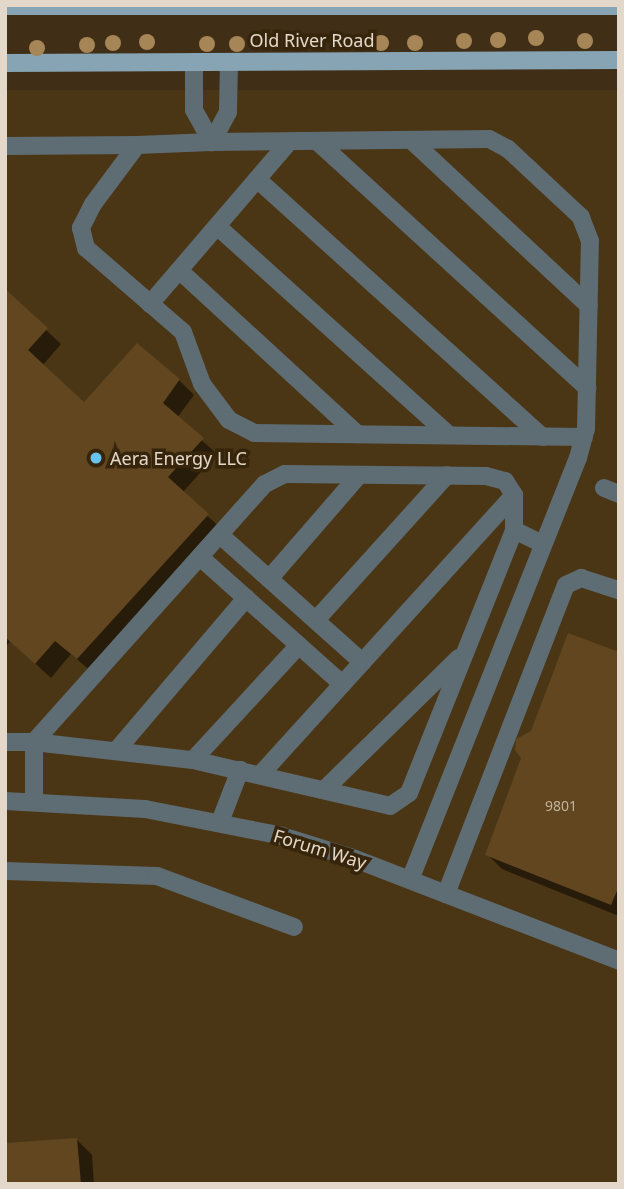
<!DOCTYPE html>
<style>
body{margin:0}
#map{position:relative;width:624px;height:1189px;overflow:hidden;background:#402f16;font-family:"Noto Sans",sans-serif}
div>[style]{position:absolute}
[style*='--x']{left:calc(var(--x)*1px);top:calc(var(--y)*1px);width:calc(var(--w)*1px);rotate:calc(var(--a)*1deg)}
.built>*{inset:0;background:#4a3514;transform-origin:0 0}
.shadow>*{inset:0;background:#0007}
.building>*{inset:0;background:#614620}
.minor>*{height:18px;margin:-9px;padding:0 9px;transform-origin:9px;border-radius:9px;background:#5e6c73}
.major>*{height:18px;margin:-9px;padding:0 9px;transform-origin:9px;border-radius:9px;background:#87a4b4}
.trees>*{width:16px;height:16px;margin:-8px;border-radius:50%;background:#a68557}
.dots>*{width:19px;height:19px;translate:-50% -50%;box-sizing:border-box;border:4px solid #36250b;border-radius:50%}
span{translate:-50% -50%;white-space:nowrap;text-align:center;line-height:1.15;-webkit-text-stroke:7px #36250b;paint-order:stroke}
.number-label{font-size:14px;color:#c2b49f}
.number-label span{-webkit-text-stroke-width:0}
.street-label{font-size:18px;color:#e3d8c9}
.poi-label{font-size:18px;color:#e3d8c9}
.left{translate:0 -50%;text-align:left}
.frame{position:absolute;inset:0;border:7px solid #e3d8c9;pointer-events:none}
</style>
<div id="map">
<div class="built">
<i style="left:619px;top:90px;width:1094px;height:614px;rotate:90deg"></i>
</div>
<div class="shadow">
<i style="clip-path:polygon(5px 292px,61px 344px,42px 366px,84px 405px,179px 380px,194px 395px,177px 418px,217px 454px,182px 493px,223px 530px,93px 673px,71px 654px,51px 678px,11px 641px,5px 647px)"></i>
<i style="clip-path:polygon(619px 654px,619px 916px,502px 869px,487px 854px,532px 733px)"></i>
<i style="clip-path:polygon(77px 1140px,92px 1155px,94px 1184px,5px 1184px)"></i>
</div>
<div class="building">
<i style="clip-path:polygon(5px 289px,48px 328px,28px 350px,84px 402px,137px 343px,180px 379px,163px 403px,204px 438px,168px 477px,209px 514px,77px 659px,55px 641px,35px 664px,5px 637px)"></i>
<i style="clip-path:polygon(568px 633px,619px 652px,619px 886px,611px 905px,485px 855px,521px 758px,515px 750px,516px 739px,531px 731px)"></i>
<i style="clip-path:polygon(77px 1138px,81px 1184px,5px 1184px,5px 1143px)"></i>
</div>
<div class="minor">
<i style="--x:194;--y:62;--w:48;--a:90"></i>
<i style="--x:194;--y:110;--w:37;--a:61"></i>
<i style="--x:212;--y:142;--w:34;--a:-62"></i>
<i style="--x:228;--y:112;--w:50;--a:-88.9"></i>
<i style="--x:411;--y:140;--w:243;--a:43"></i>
<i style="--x:318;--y:142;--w:365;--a:42.4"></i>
<i style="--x:5;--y:146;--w:132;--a:-0.4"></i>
<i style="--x:257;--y:179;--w:385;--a:42.1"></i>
<i style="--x:218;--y:227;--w:311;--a:42"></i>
<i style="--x:180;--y:271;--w:241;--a:42.6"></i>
<i style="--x:150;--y:304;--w:213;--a:-49.4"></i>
<i style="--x:604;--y:488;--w:16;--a:22"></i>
<i style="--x:220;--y:535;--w:191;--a:41.8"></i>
<i style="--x:200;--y:557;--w:191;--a:41.8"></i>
<i style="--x:269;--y:579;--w:138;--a:-49.1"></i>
<i style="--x:316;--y:620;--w:195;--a:-47.9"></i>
<i style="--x:5;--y:742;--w:29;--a:0"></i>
<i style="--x:34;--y:742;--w:346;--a:-48.2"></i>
<i style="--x:265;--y:484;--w:22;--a:-27"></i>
<i style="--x:285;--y:474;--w:201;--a:0.6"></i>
<i style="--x:486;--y:476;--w:20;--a:15"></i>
<i style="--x:505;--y:481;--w:17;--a:57"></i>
<i style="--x:514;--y:495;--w:35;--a:90"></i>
<i style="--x:514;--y:530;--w:32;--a:26"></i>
<i style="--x:116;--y:751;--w:201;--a:-49.6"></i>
<i style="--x:193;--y:760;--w:156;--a:-47.3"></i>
<i style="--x:260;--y:775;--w:378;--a:-47.8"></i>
<i style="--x:324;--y:790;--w:189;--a:-44.4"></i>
<i style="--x:5;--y:801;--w:140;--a:3.3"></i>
<i style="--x:145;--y:809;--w:140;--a:11.1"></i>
<i style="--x:282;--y:836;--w:71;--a:17.2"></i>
<i style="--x:350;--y:857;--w:288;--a:21.1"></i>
<i style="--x:34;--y:801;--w:59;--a:-90"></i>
<i style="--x:34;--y:742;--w:160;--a:6.5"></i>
<i style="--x:193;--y:760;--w:202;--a:13.1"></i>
<i style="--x:390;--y:806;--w:23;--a:-34"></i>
<i style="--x:409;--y:793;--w:283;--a:-68.2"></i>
<i style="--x:220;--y:822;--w:56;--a:-69"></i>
<i style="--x:5;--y:871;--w:152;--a:1.9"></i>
<i style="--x:157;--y:876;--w:146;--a:20.4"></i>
<i style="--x:410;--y:880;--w:454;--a:-68.3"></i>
<i style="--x:578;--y:458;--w:30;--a:-75"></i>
<i style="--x:586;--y:429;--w:188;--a:-88.8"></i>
<i style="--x:590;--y:241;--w:26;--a:-111"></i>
<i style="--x:581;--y:217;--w:100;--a:-137"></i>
<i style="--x:508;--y:149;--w:21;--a:-152"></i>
<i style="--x:489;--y:139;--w:277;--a:179.4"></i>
<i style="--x:212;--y:142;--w:75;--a:177.7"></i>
<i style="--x:137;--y:145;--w:74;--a:126.7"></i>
<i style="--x:93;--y:204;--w:27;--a:117"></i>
<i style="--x:81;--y:228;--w:21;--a:76"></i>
<i style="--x:86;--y:248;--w:128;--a:40.9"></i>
<i style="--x:183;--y:332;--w:55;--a:69.9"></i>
<i style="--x:202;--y:384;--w:45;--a:53.1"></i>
<i style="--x:229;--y:420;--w:28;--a:27"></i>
<i style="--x:254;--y:433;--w:330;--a:0.7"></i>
<i style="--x:446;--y:894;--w:331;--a:-68.8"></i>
<i style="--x:566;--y:585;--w:17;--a:-25"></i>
<i style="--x:581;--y:578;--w:40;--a:18"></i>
</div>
<div class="major">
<i style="--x:5;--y:6;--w:614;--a:0"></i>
<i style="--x:5;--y:63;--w:614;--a:-0.28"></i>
</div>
<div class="trees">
<i style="left:536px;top:38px"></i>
<i style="left:498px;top:40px"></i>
<i style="left:464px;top:41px"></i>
<i style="left:585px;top:41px"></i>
<i style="left:147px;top:42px"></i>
<i style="left:271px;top:42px"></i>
<i style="left:294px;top:42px"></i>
<i style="left:340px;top:42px"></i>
<i style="left:113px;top:43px"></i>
<i style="left:381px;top:43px"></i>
<i style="left:415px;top:43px"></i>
<i style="left:207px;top:44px"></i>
<i style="left:237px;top:44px"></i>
<i style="left:87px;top:45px"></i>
<i style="left:37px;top:48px"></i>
</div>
<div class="dots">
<i style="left:96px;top:458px;background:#67c4ef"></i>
</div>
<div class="number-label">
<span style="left:561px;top:806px">9801</span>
</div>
<div class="street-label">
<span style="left:312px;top:40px">Old River Road</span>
<span style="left:320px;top:849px;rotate:17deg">Forum Way</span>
</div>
<div class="poi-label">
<span class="left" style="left:110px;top:458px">Aera Energy LLC</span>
</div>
<div class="frame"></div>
</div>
